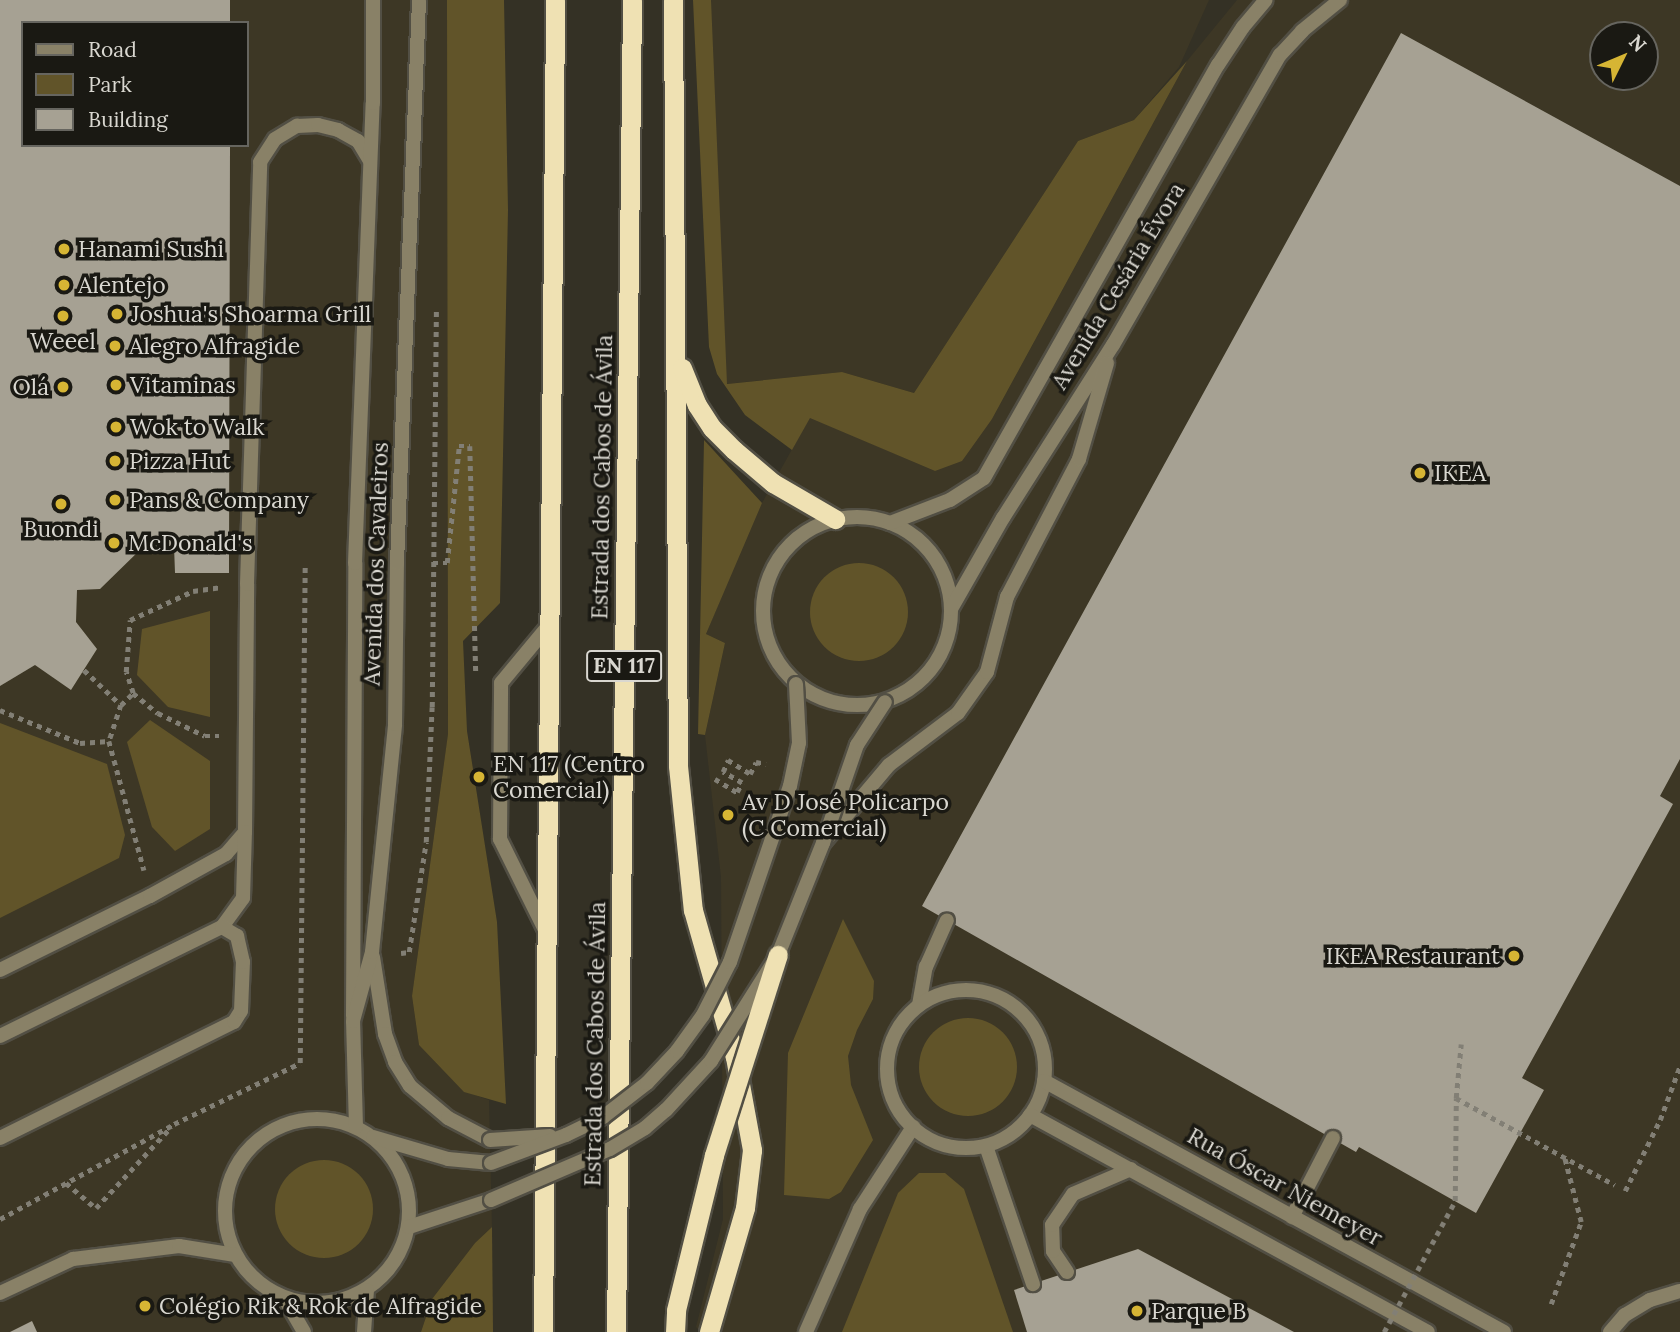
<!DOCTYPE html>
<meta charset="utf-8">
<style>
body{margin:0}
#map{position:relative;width:1680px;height:1332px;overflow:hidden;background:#343125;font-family:Lora,serif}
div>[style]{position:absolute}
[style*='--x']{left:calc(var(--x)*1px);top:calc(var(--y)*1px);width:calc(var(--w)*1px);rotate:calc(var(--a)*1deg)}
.built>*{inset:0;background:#3d3725}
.green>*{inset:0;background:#615429}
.round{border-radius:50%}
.building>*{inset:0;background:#a6a193}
.path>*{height:4.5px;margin-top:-2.25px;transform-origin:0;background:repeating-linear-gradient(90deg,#827f75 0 5px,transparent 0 10px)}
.roads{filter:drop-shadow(2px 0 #524f44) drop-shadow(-2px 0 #524f44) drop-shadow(0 2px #524f44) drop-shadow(0 -2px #524f44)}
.service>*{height:14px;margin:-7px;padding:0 7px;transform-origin:7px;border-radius:7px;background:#898167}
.minor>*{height:14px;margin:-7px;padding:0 7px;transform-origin:7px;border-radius:7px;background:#898167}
.minor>.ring{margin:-7px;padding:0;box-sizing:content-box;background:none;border:14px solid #898167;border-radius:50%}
.tertiary>*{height:14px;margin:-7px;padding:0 7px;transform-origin:7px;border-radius:7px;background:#898167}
.tertiary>.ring{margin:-7px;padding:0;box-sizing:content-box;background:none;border:14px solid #898167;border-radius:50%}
.trunk>*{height:19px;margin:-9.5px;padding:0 9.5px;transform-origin:9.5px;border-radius:9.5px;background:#efe1b3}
.path-bridge>*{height:4.5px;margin-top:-2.25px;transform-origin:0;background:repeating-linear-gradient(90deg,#827f75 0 5px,transparent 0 10px)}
.bridges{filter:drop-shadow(2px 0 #524f44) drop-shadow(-2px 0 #524f44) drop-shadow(0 2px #524f44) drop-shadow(0 -2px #524f44)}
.tertiary-bridge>*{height:14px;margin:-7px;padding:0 7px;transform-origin:7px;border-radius:7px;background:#898167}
.trunk-bridge>*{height:19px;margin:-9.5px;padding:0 9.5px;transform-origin:9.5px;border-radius:9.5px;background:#efe1b3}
.dots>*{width:19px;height:19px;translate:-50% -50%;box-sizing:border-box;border:4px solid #1a1913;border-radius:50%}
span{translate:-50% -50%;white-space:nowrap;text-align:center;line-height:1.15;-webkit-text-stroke:7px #1a1913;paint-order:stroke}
.shield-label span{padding:2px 5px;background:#1a1913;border:2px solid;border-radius:5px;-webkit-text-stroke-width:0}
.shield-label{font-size:21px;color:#d9d7d0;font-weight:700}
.poi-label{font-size:23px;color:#d9d7d0}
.left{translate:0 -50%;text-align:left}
.right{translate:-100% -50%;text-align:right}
.street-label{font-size:23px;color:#d9d7d0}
.legend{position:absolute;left:21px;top:21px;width:228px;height:126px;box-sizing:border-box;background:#1a1913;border:2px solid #66655f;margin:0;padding:9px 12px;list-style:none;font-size:21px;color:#d9d7d0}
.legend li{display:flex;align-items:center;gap:14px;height:35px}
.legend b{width:35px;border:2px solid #66655f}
.north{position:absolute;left:1589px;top:21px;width:70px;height:70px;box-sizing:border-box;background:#1a1913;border:2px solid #66655f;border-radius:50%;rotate:47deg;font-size:19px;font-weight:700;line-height:28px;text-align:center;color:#d9d7d0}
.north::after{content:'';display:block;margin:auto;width:24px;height:32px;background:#d6b534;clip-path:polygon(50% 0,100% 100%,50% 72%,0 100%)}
</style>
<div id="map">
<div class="built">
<i style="clip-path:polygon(evenodd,0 0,447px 0,448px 735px,412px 996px,419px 1045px,464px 1091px,489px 1100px,492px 1227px,475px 1243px,432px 1299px,421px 1332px,0 1332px,0 0,23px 23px,247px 23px,247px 145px,23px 145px,23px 23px)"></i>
<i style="clip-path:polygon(707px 0,1209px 0,1179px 67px,1134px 120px,1078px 141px,914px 393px,842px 372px,726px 384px)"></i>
<i style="clip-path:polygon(evenodd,1237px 0,1680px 0,1680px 1332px,701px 1332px,696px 1327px,723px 1219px,721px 877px,705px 735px,725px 643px,706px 634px,753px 519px,810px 417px,935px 471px,992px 419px,1187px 61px,1237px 0,1603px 35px,1645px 35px,1645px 77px,1603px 77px,1603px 35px)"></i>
</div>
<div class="green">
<i style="clip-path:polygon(447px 0,504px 0,508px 210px,500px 603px,463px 641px,467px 731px,497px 922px,506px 1104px,464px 1092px,419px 1045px,412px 996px,448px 734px)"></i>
<i style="clip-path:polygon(693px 0,711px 0,727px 384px,842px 372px,914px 393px,1078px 141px,1134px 120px,1187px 61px,992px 419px,962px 461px,935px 471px,810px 418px,792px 450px,745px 415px,717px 374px,709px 347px)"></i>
<i style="clip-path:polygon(704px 440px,762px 503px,706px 634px,725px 643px,705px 735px,698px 734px)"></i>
<i class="round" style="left:810px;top:563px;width:98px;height:98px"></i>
<i style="clip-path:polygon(210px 611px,210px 717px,168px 707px,137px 675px,142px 629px)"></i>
<i style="clip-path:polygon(150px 720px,210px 761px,210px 829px,175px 851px,152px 827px,127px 742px)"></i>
<i style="clip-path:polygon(0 723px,107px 764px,125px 835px,119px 858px,0 918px)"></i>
<i style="clip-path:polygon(843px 919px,874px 981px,873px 999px,857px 1030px,848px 1056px,851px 1085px,873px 1140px,841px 1192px,829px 1199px,784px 1195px,788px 1053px)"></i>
<i class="round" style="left:919px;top:1018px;width:98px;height:98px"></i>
<i class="round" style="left:275px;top:1160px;width:98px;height:98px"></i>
<i style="clip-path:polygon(919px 1173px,945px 1173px,964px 1189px,1013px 1332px,842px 1332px,898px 1193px)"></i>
<i style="clip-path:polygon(492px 1227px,493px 1332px,421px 1332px,432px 1299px,475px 1243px)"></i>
</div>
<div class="building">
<i style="clip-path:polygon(0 0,230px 0,230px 23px,23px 23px,23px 145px,230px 145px,229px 573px,175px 573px,174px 546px,143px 547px,100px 589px,77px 590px,76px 622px,97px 649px,71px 690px,35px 665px,0 686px)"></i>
<i style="clip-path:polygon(1401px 33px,1680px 186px,1680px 759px,1660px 796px,1673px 804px,1522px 1078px,1544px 1090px,1476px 1213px,1359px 1147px,1356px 1152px,922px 906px)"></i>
<i style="clip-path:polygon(1138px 1249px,1294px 1332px,1027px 1332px,1014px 1290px)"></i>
<i style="clip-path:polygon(32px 1321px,37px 1332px,10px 1332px)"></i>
</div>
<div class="path">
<i style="--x:433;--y:563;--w:14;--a:0"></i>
<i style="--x:447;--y:563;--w:118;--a:-84.1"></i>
<i style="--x:459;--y:446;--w:11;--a:0"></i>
<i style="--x:470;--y:446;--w:225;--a:88.5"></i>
<i style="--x:84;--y:670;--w:51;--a:43.4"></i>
<i style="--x:121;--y:705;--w:38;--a:108"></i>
<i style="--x:109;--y:741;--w:134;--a:74.8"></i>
<i style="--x:133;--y:693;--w:22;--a:-108"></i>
<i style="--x:126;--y:672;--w:52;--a:-85.6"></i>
<i style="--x:130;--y:620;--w:69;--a:-24.7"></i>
<i style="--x:193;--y:591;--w:29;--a:-8"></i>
<i style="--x:121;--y:705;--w:17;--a:-45"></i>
<i style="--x:133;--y:693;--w:32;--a:39"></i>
<i style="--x:158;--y:713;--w:52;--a:26.1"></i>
<i style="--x:205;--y:736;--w:14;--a:0"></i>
<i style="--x:0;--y:710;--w:87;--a:22.4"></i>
<i style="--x:80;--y:743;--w:29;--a:-4"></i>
<i style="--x:715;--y:779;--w:26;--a:31"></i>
<i style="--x:737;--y:792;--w:10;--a:-61"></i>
<i style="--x:742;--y:783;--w:22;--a:-150"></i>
<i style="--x:723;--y:772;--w:13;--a:-67"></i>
<i style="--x:728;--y:760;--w:26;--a:32"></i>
<i style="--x:750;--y:774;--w:13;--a:-63"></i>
<i style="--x:756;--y:762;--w:10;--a:11"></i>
<i style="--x:401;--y:953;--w:8;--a:-7"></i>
<i style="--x:409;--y:952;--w:111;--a:-81.2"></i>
<i style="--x:426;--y:842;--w:135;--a:-87.5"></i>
<i style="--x:432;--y:707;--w:396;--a:-89.4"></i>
<i style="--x:1456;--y:1098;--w:181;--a:28.7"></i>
<i style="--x:66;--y:1183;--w:39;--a:40"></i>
<i style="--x:96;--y:1208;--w:110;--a:-47.2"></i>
<i style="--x:1625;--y:1191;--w:79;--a:-63.8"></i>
<i style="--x:1660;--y:1120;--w:58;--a:-69.7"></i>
<i style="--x:1455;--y:1201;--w:103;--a:-89.4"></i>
<i style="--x:1456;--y:1098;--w:54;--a:-84.7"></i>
<i style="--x:0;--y:1219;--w:198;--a:-28.6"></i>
<i style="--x:174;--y:1124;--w:140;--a:-25.8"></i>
<i style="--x:300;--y:1063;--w:500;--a:-89.43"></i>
<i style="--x:1551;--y:1304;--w:87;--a:-69.9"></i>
<i style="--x:1581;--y:1222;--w:68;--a:-104.4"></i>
</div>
<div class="roads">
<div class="service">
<i style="--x:545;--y:930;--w:102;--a:-116.3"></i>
<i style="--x:500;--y:839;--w:156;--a:-89.6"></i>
<i style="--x:501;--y:683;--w:77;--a:-50.3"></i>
<i style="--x:0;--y:970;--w:167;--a:-26.3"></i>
<i style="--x:150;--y:896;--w:87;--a:-28.9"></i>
<i style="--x:226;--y:854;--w:29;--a:-49"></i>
<i style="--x:245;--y:832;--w:248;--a:-89.5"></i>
<i style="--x:247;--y:584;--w:422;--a:-88.2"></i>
<i style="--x:260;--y:162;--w:27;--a:-57"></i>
<i style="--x:275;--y:139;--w:26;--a:-31"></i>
<i style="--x:297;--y:126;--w:21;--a:-3"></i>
<i style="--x:318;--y:125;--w:21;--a:14"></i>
<i style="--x:338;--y:130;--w:23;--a:29"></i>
<i style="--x:358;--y:141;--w:23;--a:59"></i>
<i style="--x:919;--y:1005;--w:39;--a:-80"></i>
<i style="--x:926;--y:967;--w:51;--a:-65.9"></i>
<i style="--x:353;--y:1016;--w:453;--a:-89.7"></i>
<i style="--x:355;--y:563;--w:460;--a:-87.8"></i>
<i style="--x:373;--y:103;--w:103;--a:-90"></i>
<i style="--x:0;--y:1036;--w:247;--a:-26.2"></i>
<i style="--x:222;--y:927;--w:36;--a:-54"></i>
<i style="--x:243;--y:898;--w:66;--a:-88.3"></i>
<i style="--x:0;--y:1138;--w:261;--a:-26.4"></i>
<i style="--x:234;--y:1022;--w:13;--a:-58"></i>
<i style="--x:241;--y:1011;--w:49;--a:-87.7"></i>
<i style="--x:243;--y:962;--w:27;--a:-103"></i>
<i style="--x:237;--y:936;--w:17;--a:-149"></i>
<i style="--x:986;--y:1146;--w:146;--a:71.2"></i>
<i style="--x:1292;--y:1217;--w:89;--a:-62.6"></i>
<i style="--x:1067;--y:1272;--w:25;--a:-124"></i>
<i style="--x:1053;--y:1251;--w:26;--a:-92"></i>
<i style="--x:1052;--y:1225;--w:37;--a:-56"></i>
<i style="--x:1073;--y:1194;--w:63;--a:-23.3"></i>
<i style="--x:806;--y:1332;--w:134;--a:-66.3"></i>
<i style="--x:860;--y:1209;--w:98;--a:-57.1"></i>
</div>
<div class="minor">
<i class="ring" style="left:887px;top:990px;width:144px;height:144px"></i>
<i style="--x:1044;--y:1081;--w:524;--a:28.62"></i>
<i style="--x:1030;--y:1115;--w:453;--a:28.6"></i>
</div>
<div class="tertiary">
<i class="ring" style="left:763px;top:517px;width:174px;height:174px"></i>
<i style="--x:890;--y:523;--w:64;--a:-21"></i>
<i style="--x:950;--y:500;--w:40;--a:-32.9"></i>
<i style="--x:984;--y:478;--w:475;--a:-60.5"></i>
<i style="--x:1218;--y:65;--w:45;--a:-56.7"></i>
<i style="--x:1243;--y:27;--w:35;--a:-50"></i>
<i style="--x:951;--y:609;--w:105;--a:-60.3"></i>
<i style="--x:1003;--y:518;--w:205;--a:-57.6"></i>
<i style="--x:1113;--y:345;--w:335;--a:-60.1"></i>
<i style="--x:1280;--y:55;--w:33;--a:-47"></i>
<i style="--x:1302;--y:31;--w:49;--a:-39.2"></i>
<i style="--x:824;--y:842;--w:101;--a:-49.8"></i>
<i style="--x:889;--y:765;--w:86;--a:-37"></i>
<i style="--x:958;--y:713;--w:50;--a:-54.7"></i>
<i style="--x:987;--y:672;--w:78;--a:-75.1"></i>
<i style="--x:1007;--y:597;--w:156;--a:-62.4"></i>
<i style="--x:1079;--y:459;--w:100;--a:-73.7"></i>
<i style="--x:373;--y:957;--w:78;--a:81.1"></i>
<i style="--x:385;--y:1034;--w:30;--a:70"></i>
<i style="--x:395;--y:1062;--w:28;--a:58"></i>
<i style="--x:410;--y:1086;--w:50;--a:40.1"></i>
<i style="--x:448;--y:1118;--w:47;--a:27.6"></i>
<i class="ring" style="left:225px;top:1119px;width:170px;height:170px"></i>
<i style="--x:356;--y:1127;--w:106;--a:-91.6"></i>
<i style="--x:353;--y:1021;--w:72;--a:-74.6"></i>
<i style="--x:372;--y:952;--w:229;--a:-84.2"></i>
<i style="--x:395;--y:724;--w:161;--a:-89.3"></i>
<i style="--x:397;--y:563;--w:563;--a:-87.76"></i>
<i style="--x:373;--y:1137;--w:78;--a:16.3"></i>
<i style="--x:448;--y:1159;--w:43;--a:5.3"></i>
<i style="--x:409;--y:1227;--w:86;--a:-18.2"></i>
<i style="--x:0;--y:1293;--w:81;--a:-25"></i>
<i style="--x:73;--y:1259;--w:107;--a:-7"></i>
<i style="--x:179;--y:1246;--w:57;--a:9.1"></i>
<i style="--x:285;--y:1299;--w:38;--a:60"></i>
<i style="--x:364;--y:1332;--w:42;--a:-85.9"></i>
<i style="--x:1610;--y:1332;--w:23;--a:-49"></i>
<i style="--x:1625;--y:1315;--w:29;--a:-31"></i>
<i style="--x:1650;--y:1300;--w:31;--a:-17"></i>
</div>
<div class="trunk">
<i style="--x:673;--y:0;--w:766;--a:89.63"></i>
<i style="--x:678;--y:766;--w:145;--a:84.1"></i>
<i style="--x:693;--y:910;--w:153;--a:74.1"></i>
<i style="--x:735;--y:1057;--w:95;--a:79.6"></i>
<i style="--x:752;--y:1150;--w:58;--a:96.9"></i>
<i style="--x:745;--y:1208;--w:129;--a:106.2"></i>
<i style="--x:682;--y:368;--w:40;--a:68"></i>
<i style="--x:697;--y:405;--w:27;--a:57"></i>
<i style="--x:712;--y:428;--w:31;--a:45"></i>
<i style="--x:734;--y:450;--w:51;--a:40.2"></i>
<i style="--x:773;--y:483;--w:72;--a:30.1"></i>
<i style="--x:543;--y:1332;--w:1332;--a:-89.48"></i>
<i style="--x:616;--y:1332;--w:1332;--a:-89.31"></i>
</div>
</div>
<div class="path-bridge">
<i style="--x:1384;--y:1332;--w:149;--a:-61.5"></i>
</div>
<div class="bridges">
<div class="tertiary-bridge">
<i style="--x:490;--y:1140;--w:60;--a:-3.8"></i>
<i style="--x:491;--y:1163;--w:80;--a:-20.5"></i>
<i style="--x:566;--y:1135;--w:41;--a:-25.9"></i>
<i style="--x:603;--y:1117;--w:56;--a:-37.7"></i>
<i style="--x:647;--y:1083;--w:44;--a:-46.8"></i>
<i style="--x:677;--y:1051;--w:44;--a:-54.2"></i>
<i style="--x:703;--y:1015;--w:59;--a:-63"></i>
<i style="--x:730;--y:962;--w:186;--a:-71.2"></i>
<i style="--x:790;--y:786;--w:44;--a:-78.2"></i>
<i style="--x:799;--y:743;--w:59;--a:-92.9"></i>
<i style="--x:491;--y:1200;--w:129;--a:-23.2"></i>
<i style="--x:610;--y:1149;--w:41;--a:-31"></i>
<i style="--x:645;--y:1128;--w:28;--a:-41"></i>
<i style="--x:666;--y:1110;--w:67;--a:-47.4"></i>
<i style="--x:711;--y:1061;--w:125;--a:-57.7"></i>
<i style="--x:778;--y:955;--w:121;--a:-68.1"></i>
<i style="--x:823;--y:843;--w:104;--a:-70.9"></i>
<i style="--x:857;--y:745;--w:51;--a:-56.9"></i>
</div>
<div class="trunk-bridge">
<i style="--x:675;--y:1332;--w:22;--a:-87"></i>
<i style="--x:676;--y:1310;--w:160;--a:-76.2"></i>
<i style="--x:714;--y:1155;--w:210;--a:-72.3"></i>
</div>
</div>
<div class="dots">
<i style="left:64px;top:249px;background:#d6b534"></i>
<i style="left:64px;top:285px;background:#d6b534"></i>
<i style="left:117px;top:314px;background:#d6b534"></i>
<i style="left:63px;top:316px;background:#d6b534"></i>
<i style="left:115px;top:346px;background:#d6b534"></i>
<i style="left:116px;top:385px;background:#d6b534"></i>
<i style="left:63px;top:387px;background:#d6b534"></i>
<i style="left:116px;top:427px;background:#d6b534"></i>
<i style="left:115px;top:461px;background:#d6b534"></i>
<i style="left:1420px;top:473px;background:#d6b534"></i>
<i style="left:115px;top:500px;background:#d6b534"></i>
<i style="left:61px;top:504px;background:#d6b534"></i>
<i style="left:114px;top:543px;background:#d6b534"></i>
<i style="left:479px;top:777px;background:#d6b534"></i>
<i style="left:728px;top:815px;background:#d6b534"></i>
<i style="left:1514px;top:956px;background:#d6b534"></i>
<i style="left:145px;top:1306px;background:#d6b534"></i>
<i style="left:1137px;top:1311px;background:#d6b534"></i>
</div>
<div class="shield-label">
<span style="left:624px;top:666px">EN 117</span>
</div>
<div class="poi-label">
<span class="left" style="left:78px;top:249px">Hanami Sushi</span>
<span class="left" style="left:78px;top:285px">Alentejo</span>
<span class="left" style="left:131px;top:314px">Joshua's Shoarma Grill</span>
<span style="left:63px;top:341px">Weeel</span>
<span class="left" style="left:129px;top:346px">Alegro Alfragide</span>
<span class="left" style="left:130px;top:385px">Vitaminas</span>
<span class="right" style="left:49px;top:387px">Olá</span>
<span class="left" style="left:130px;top:427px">Wok to Walk</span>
<span class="left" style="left:129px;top:461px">Pizza Hut</span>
<span class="left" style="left:1434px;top:473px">IKEA</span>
<span class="left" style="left:129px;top:500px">Pans &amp; Company</span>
<span style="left:61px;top:529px">Buondi</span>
<span class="left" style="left:128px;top:543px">McDonald's</span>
<span class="left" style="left:493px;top:777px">EN 117 (Centro<br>Comercial)</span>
<span class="left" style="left:742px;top:815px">Av D José Policarpo<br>(C Comercial)</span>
<span class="right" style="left:1500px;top:956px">IKEA Restaurant</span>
<span class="left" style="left:159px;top:1306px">Colégio Rik &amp; Rok de Alfragide</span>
<span class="left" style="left:1151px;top:1311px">Parque B</span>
</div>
<div class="street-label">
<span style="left:1118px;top:286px;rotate:-59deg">Avenida Cesária Évora</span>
<span style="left:602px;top:477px;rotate:-89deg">Estrada dos Cabos de Ávila</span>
<span style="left:376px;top:564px;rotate:-88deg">Avenida dos Cavaleiros</span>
<span style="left:595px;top:1044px;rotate:-89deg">Estrada dos Cabos de Ávila</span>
<span style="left:1285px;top:1187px;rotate:29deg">Rua Óscar Niemeyer</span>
</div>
<ul class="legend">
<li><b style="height:9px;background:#898167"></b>Road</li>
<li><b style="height:19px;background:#615429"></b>Park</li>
<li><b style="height:19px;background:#a6a193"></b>Building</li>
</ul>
<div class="north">N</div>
</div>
